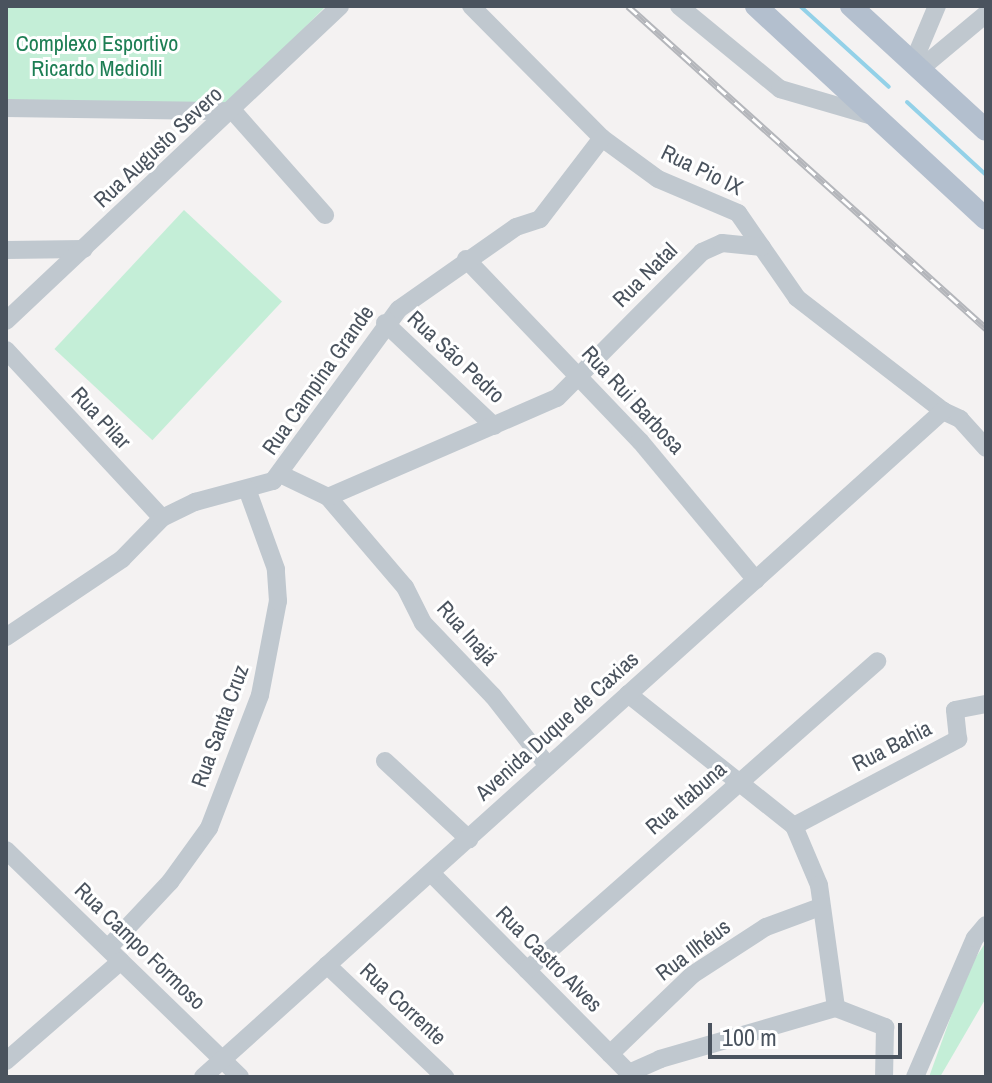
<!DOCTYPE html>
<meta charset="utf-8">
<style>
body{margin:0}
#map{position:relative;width:992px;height:1083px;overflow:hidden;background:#f4f2f2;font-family:"Archivo Narrow",sans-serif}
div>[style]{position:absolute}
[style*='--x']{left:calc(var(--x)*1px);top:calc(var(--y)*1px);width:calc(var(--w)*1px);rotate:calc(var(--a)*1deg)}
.green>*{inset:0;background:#c4eed7;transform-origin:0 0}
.stream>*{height:4px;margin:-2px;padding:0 2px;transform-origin:2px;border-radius:2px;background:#93d1e8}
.minor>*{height:18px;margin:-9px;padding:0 9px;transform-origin:9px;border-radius:9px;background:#c0c8cf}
.major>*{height:22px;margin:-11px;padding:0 11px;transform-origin:11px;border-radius:11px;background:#b3bfce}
.rail>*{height:7px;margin-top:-3.5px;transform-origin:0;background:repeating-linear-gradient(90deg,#fff 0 12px,#b4b6bb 0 24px);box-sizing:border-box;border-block:2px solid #b4b6bb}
span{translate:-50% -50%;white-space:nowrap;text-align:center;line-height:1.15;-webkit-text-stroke:6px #fff;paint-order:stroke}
.park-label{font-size:22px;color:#1d7e54}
.street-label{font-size:22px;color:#4a535e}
.frame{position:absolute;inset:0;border:8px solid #4a535e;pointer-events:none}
.scale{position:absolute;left:708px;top:1023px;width:194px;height:36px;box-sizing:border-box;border:4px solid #4a535e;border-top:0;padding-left:10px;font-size:24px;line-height:28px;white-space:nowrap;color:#4a535e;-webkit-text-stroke:6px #fff;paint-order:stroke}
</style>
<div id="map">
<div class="green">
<i style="clip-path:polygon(6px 6px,326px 6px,231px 103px,6px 107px)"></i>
<i style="left:184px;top:210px;width:134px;height:190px;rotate:43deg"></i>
<i style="clip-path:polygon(986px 942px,986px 998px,940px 1077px,929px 1077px,968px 969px)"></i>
</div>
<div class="stream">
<i style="--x:800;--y:6;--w:120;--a:42.3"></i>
<i style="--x:907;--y:102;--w:108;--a:42.7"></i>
</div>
<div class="minor">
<i style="--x:471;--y:6;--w:186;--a:45.2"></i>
<i style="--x:602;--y:138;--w:69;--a:36.2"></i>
<i style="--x:658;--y:179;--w:87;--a:23"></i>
<i style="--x:738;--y:213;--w:103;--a:55.2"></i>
<i style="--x:797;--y:298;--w:185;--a:37.7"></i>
<i style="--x:943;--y:411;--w:19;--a:25"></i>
<i style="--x:960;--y:419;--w:39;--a:48"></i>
<i style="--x:679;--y:6;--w:131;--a:39.4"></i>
<i style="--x:780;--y:89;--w:93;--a:16.3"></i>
<i style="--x:913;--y:63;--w:62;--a:-67.2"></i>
<i style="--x:920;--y:69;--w:86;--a:-39.8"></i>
<i style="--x:6;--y:108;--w:227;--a:0.8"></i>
<i style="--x:233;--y:111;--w:139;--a:48.5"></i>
<i style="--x:6;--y:250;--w:78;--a:-0.7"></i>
<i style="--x:466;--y:259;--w:252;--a:46.3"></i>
<i style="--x:640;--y:441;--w:181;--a:50.2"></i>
<i style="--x:6;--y:321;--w:459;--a:-43.3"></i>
<i style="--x:385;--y:323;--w:150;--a:43.4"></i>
<i style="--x:6;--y:350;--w:229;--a:47.1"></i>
<i style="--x:280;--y:474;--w:53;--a:25.6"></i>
<i style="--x:328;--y:497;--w:118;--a:49.5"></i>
<i style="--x:405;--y:587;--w:40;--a:63.4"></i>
<i style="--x:423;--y:623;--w:101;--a:46.2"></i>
<i style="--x:493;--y:696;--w:89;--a:51.8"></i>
<i style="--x:328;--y:497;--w:249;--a:-23.4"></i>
<i style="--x:557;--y:398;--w:206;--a:-45.2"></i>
<i style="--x:702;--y:252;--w:22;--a:-24"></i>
<i style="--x:722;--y:243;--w:40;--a:5.7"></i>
<i style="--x:6;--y:637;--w:140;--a:-33.9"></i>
<i style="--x:122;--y:559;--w:57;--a:-45.7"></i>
<i style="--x:162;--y:518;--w:37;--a:-26"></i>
<i style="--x:195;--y:502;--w:81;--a:-15.1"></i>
<i style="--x:273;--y:481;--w:213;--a:-53.8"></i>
<i style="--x:399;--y:309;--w:143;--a:-35"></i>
<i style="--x:516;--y:227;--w:25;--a:-18"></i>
<i style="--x:540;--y:219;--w:102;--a:-52.6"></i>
<i style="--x:628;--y:694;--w:212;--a:38.5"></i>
<i style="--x:794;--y:826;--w:64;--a:67"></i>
<i style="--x:819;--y:885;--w:124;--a:82.1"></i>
<i style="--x:385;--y:761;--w:115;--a:42.9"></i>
<i style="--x:794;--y:826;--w:186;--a:-27.9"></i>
<i style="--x:958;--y:739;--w:29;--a:-96"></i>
<i style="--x:955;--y:710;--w:32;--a:-11"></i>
<i style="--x:6;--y:850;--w:326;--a:44.1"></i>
<i style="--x:431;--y:873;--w:287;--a:45.3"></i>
<i style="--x:108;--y:948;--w:91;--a:-46.8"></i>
<i style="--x:170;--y:882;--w:67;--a:-54.2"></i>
<i style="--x:209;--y:828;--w:142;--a:-69"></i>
<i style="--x:260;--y:695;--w:96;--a:-79.2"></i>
<i style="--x:278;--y:601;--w:32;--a:-94"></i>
<i style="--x:276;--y:569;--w:85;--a:-109.9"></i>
<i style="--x:327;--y:965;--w:163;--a:43.5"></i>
<i style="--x:527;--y:970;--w:467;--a:-41.4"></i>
<i style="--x:610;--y:1054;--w:114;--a:-43.9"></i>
<i style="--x:692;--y:975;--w:88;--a:-33"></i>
<i style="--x:766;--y:927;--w:58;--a:-20.3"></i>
<i style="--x:6;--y:1061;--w:152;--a:-41"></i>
<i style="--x:629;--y:1073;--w:34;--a:-24"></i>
<i style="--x:660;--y:1059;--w:183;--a:-16.2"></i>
<i style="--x:836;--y:1008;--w:53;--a:21.2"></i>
<i style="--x:885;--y:1027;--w:50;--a:91.1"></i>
<i style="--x:203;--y:1077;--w:996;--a:-41.99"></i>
<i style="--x:915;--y:1077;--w:151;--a:-66.7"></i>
<i style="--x:975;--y:938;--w:17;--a:-50"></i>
</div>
<div class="major">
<i style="--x:756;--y:6;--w:313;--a:42.8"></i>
<i style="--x:851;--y:6;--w:183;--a:42.6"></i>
</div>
<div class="rail">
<i style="--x:628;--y:6;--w:482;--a:42"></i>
</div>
<div class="park-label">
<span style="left:97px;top:56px">Complexo Esportivo<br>Ricardo Mediolli</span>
</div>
<div class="street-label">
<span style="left:158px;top:147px;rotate:-43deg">Rua Augusto Severo</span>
<span style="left:702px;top:170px;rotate:26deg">Rua Pio IX</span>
<span style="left:645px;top:275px;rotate:-45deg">Rua Natal</span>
<span style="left:456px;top:357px;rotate:43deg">Rua São Pedro</span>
<span style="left:318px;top:380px;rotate:-55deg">Rua Campina Grande</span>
<span style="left:633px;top:400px;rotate:47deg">Rua Rui Barbosa</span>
<span style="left:101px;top:418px;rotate:47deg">Rua Pilar</span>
<span style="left:467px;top:633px;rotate:48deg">Rua Inajá</span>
<span style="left:220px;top:726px;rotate:-70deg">Rua Santa Cruz</span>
<span style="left:557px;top:726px;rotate:-42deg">Avenida Duque de Caxias</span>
<span style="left:892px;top:746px;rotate:-27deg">Rua Bahia</span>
<span style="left:686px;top:798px;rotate:-41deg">Rua Itabuna</span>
<span style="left:140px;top:946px;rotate:44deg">Rua Campo Formoso</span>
<span style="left:693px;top:950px;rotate:-37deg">Rua Ilhéus</span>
<span style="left:549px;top:959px;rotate:45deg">Rua Castro Alves</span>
<span style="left:403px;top:1004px;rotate:43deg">Rua Corrente</span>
</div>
<div class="frame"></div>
<div class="scale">100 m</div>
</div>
